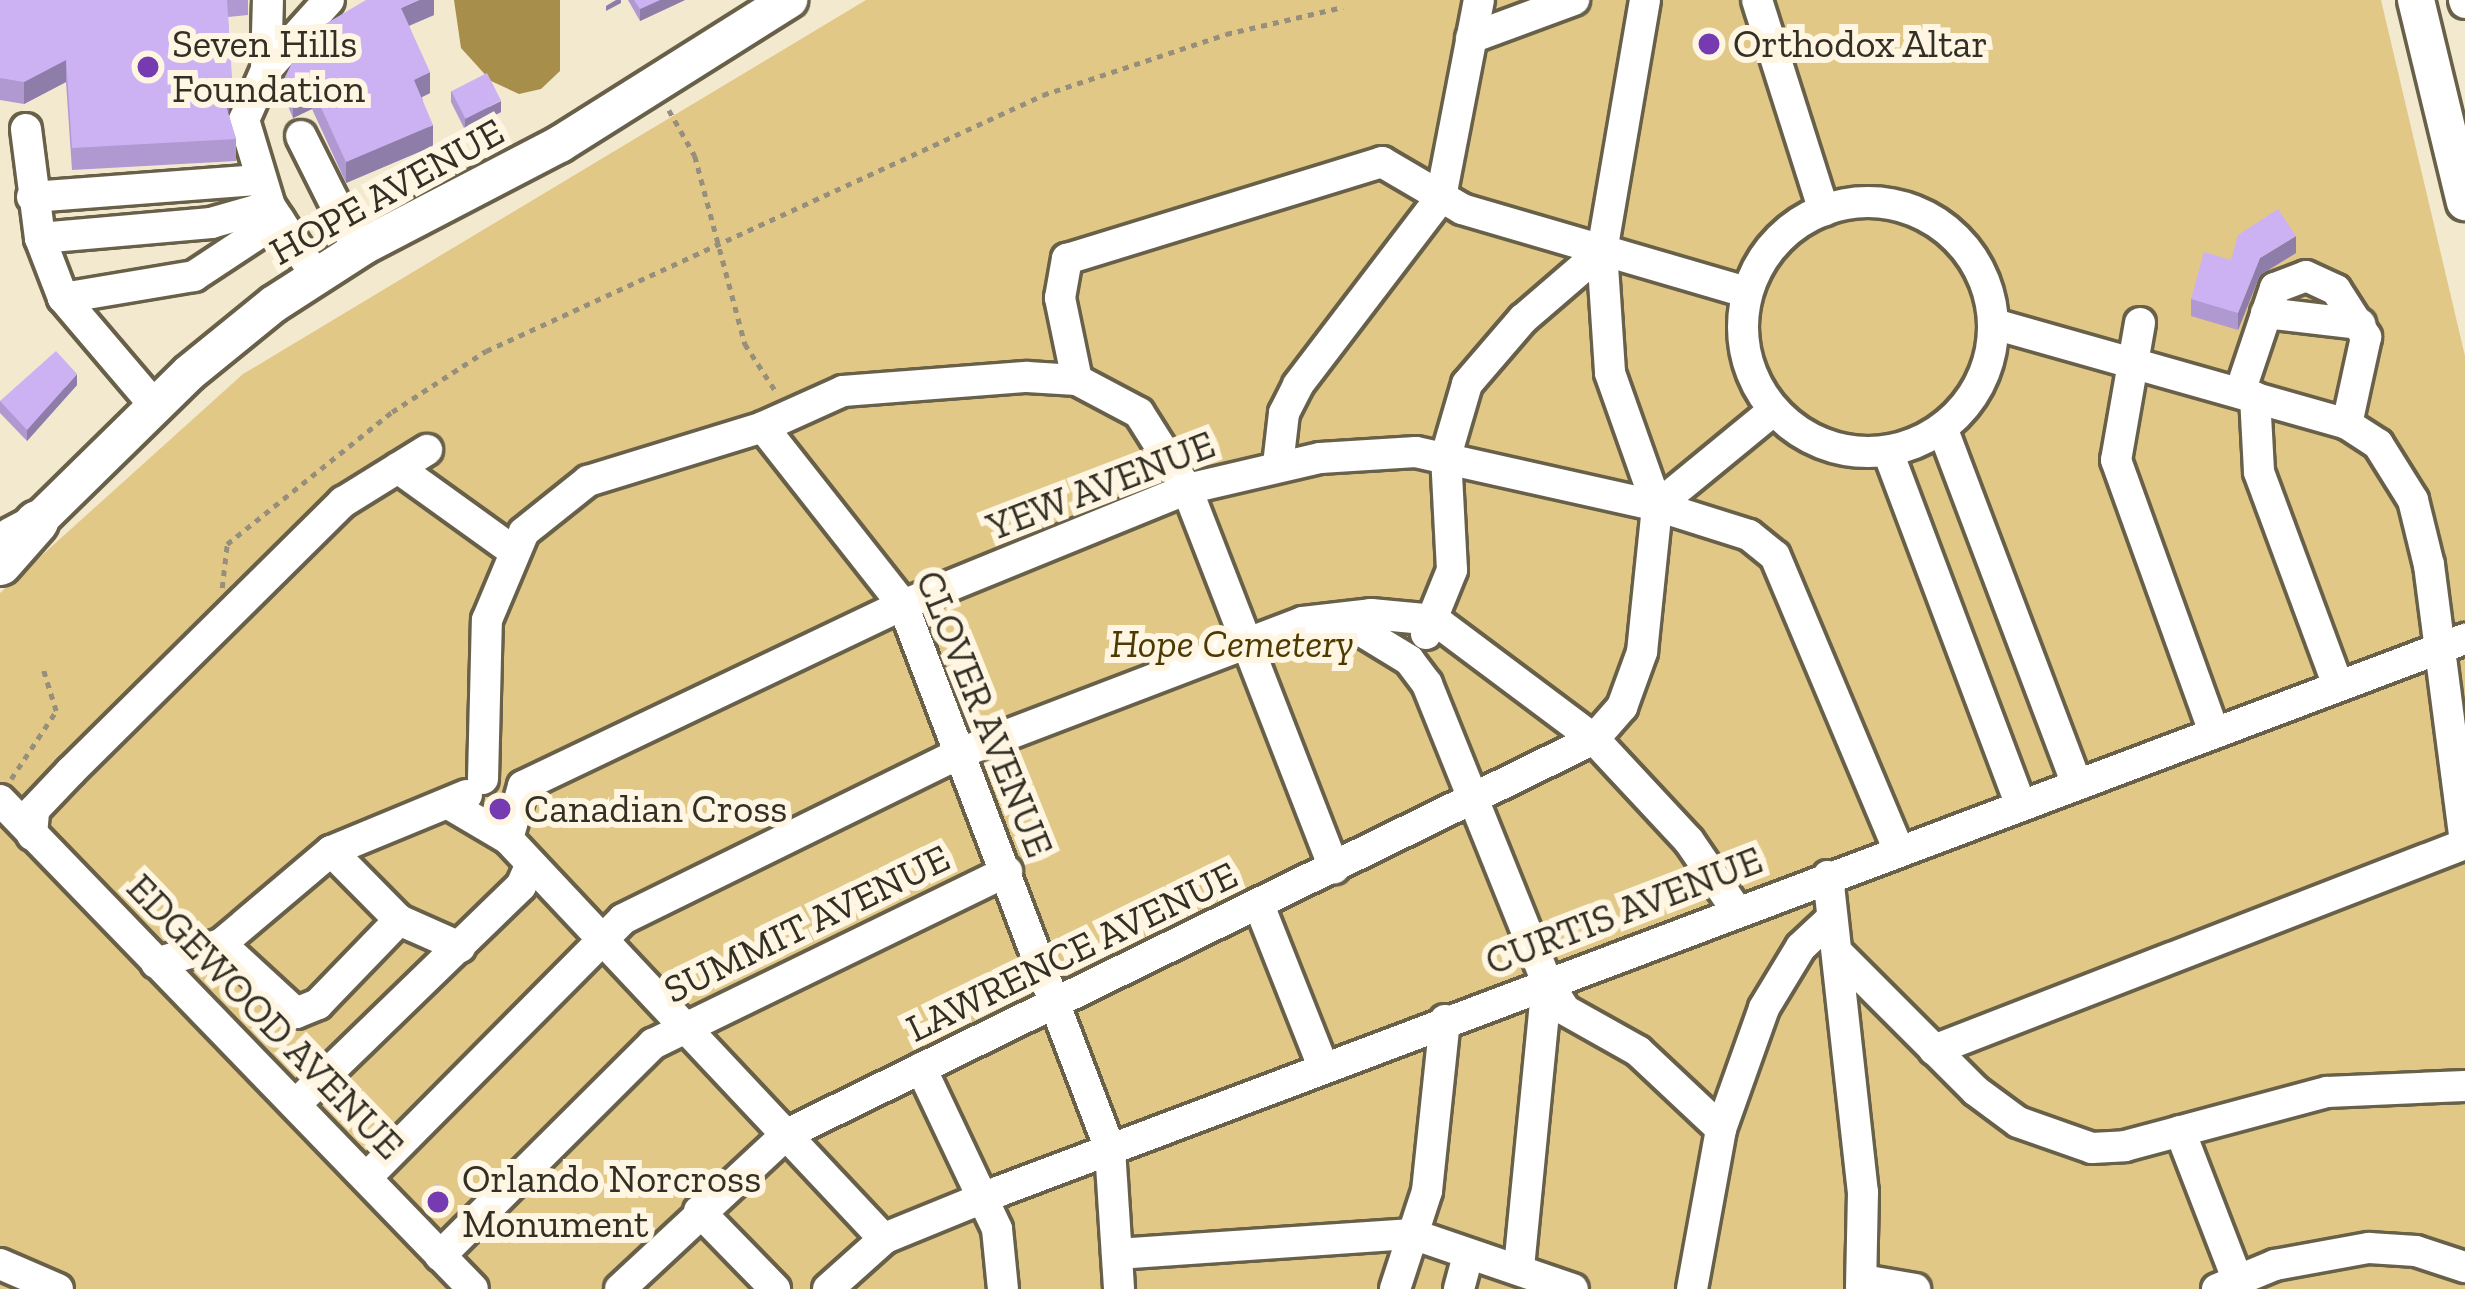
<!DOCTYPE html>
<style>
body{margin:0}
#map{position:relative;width:2465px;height:1289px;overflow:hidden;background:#f3e9cf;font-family:"Zilla Slab",serif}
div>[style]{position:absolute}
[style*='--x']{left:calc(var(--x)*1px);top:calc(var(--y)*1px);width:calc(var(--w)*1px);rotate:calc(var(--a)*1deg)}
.green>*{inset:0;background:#e1c887}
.water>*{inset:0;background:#a88e4b}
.path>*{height:4.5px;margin-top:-2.25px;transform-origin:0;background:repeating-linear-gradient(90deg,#968f7c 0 6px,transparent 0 12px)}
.roads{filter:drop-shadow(3px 0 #686049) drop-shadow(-3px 0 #686049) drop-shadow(0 3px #686049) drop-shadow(0 -3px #686049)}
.minor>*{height:30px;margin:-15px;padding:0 15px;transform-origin:15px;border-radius:15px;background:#fff}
.minor>.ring{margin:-15px;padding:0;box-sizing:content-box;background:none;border:30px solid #fff;border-radius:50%}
.major>*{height:36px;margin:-18px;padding:0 18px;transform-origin:18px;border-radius:18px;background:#fff}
.highway>*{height:42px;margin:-21px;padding:0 21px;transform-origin:21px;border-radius:21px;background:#fff}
.wall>*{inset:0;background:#af99d0}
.shaded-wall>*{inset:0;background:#8f7da9}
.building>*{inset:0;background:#ccb2f2;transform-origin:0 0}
.dots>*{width:33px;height:33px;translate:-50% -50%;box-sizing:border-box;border:6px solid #fef6e2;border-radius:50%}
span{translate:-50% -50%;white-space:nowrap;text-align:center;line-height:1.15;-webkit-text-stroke:12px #fef6e2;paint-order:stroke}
.poi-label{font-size:39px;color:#332f25}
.left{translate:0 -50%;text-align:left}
.street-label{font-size:39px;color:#332f25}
.park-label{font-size:39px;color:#4c3a00;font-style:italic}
</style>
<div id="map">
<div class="green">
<i style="clip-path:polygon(866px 0,2381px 0,2465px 356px,2465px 1289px,0 1289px,0 593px,243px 374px)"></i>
</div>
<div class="water">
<i style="clip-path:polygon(454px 0,560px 0,560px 71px,541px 89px,519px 94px,491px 81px,461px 48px)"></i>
</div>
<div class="path">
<i style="--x:669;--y:110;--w:53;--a:60.5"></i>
<i style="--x:695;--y:156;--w:195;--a:75.1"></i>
<i style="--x:745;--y:344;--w:59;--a:56.9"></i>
<i style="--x:222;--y:588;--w:44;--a:-83.5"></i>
<i style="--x:227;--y:544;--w:211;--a:-38.7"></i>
<i style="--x:392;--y:412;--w:112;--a:-33"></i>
<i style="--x:486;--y:351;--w:613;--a:-24.68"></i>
<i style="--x:1043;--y:95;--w:193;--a:-18.4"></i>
<i style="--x:1226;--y:34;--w:120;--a:-13"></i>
<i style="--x:11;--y:779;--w:82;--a:-56.5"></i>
<i style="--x:56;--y:711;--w:47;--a:-107.3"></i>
</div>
<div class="roads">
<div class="minor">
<i style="--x:1645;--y:0;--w:255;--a:99.7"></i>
<i style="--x:1602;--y:251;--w:122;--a:86.2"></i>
<i style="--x:1610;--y:373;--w:141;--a:70.5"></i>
<i style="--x:1757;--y:0;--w:221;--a:72.4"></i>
<i style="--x:2464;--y:0;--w:3;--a:72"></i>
<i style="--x:1471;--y:38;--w:110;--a:-20.3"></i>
<i style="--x:266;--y:70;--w:70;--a:-88.4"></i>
<i style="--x:26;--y:129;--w:110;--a:82.7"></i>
<i style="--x:40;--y:238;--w:64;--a:69"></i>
<i style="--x:301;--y:136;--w:127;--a:63.4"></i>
<i style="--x:32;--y:197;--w:228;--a:-4.3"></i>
<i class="ring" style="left:1743px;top:202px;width:220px;height:220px"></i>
<i style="--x:40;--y:238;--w:172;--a:-5"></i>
<i style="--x:211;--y:223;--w:61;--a:-16.1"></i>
<i style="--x:316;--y:276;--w:84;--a:-123.3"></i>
<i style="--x:270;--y:206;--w:90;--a:-106.8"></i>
<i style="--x:244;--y:120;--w:55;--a:-66.3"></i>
<i style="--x:266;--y:70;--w:94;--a:-48"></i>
<i style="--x:2266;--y:313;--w:95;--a:6.7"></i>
<i style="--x:2140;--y:323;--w:139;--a:99.9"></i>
<i style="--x:2116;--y:460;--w:287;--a:70.2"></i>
<i style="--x:1994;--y:324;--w:367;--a:15.8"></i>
<i style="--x:2347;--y:424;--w:37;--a:33"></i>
<i style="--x:2378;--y:444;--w:66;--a:58"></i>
<i style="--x:2413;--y:500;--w:67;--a:76.2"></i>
<i style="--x:2429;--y:565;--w:279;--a:82.6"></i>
<i style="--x:1077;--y:380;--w:84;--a:-101.7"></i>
<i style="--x:1060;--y:298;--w:40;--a:-80"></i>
<i style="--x:1067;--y:259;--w:330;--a:-17.1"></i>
<i style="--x:1382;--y:162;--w:93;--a:30.4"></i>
<i style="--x:1462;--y:209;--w:295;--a:16.3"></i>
<i style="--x:2240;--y:392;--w:110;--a:-71.4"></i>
<i style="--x:2275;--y:288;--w:33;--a:-21"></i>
<i style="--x:2306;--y:276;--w:33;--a:25"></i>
<i style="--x:2336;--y:290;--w:56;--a:57.4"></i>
<i style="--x:2366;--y:337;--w:89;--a:102.3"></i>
<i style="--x:2255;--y:397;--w:75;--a:86.9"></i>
<i style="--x:2259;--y:472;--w:227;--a:69.7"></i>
<i style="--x:155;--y:406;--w:142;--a:-130.4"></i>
<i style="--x:63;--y:298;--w:133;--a:-9.5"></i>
<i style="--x:194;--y:276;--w:102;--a:-33.4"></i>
<i style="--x:763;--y:427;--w:88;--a:-24.2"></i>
<i style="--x:843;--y:391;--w:185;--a:-4.4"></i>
<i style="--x:1027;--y:377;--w:50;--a:3.4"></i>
<i style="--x:1077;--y:380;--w:70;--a:28"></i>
<i style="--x:1139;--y:413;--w:90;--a:57.7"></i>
<i style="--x:1187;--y:489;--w:407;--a:68.8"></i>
<i style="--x:1943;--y:430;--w:379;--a:69.3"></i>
<i style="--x:1888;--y:452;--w:376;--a:69.4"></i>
<i style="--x:1278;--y:465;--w:52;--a:-83.4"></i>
<i style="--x:1284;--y:413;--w:31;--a:-63"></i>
<i style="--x:1298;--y:385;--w:236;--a:-52.7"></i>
<i style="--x:1441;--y:197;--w:201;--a:-79.1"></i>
<i style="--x:398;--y:468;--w:140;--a:35.7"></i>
<i style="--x:1340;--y:618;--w:81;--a:31.3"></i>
<i style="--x:1409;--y:660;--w:30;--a:53"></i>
<i style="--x:1427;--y:684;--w:321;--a:68.1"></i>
<i style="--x:1547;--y:982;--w:288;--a:95.6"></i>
<i style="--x:1426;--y:634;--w:69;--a:-67.9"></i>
<i style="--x:1452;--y:570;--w:114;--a:-93"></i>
<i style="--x:1446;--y:456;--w:75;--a:-73.7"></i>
<i style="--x:1467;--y:384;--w:86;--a:-49.3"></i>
<i style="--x:1523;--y:319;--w:104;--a:-40.7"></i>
<i style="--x:483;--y:779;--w:159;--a:-88.6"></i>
<i style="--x:487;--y:620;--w:95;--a:-67.2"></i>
<i style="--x:524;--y:532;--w:82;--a:-38.6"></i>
<i style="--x:588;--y:481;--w:183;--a:-17.1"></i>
<i style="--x:763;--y:427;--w:226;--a:51.8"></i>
<i style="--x:903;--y:605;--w:582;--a:69.17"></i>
<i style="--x:1110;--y:1149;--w:140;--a:86.3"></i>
<i style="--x:0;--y:800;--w:680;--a:45.95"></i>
<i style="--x:452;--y:806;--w:65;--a:30.5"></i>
<i style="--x:508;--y:839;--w:549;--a:46.77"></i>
<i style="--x:32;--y:835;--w:25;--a:-85"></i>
<i style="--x:34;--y:810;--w:54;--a:-46.5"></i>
<i style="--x:71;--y:771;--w:383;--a:-44.7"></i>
<i style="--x:343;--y:502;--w:99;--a:-31.8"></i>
<i style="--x:508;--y:839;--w:55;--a:-74.2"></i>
<i style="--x:523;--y:786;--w:421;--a:-25.5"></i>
<i style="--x:903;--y:605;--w:307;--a:-22.2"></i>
<i style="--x:1187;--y:489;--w:137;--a:-13.1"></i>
<i style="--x:1320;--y:458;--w:96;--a:-3.6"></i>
<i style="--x:1416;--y:452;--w:247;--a:12.6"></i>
<i style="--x:1657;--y:506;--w:96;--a:17.5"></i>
<i style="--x:1749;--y:535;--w:33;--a:39"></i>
<i style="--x:1775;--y:556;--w:318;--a:67.2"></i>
<i style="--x:331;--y:851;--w:97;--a:45.4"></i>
<i style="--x:399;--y:920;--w:67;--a:23.9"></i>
<i style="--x:1828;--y:876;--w:318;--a:83.7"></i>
<i style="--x:1863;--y:1192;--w:97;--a:91.2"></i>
<i style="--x:1259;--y:905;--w:174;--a:68.4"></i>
<i style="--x:221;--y:944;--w:102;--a:42.6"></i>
<i style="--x:296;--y:1013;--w:24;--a:-22"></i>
<i style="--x:318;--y:1004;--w:117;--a:-46"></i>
<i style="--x:1840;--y:955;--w:192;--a:45"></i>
<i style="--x:1976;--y:1091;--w:52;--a:36.4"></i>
<i style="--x:2018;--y:1122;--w:78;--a:19.4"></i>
<i style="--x:2092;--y:1148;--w:33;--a:-3"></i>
<i style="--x:2125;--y:1146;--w:209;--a:-15"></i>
<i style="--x:2327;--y:1092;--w:138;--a:-2.5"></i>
<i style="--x:156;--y:963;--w:68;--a:-16.3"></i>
<i style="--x:221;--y:944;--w:144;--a:-40.2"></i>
<i style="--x:331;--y:851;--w:147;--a:-22.4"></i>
<i style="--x:1547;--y:982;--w:33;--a:57"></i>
<i style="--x:1565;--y:1010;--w:84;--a:29.3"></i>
<i style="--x:1638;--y:1051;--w:114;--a:43.2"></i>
<i style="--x:1934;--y:1050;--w:570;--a:-21.2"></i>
<i style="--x:921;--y:1068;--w:178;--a:64.7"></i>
<i style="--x:997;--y:1229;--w:60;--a:84.3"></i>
<i style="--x:297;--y:1103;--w:312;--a:-44.1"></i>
<i style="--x:521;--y:886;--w:20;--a:-66"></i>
<i style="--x:2180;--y:1131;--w:161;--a:68.9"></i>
<i style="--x:368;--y:1176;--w:362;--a:-45.2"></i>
<i style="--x:623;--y:919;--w:376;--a:-26.2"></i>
<i style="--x:960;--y:753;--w:367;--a:-20.9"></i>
<i style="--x:1303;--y:622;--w:68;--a:-6.7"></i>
<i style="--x:1371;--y:614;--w:64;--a:5.4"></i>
<i style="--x:1435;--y:620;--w:199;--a:36.8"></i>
<i style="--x:1594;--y:739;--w:139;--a:47"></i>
<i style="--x:1689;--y:841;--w:85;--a:55.6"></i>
<i style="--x:699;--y:1211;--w:109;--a:45.7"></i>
<i style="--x:1117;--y:1254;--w:296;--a:-3.9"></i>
<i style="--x:1412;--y:1234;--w:170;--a:18.9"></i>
<i style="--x:440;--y:1256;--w:301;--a:-44.9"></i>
<i style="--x:653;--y:1044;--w:394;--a:-26"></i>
<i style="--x:0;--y:1264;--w:63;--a:23.3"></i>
<i style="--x:1863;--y:1280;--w:53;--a:9.8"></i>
<i style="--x:620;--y:1289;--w:228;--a:-42.9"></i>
<i style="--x:787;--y:1134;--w:898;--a:-26.08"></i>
<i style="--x:1594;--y:739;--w:43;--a:-48.8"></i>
<i style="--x:1622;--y:707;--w:59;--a:-70"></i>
<i style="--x:1642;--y:652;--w:147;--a:-84.1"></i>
<i style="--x:1657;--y:506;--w:151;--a:-39.4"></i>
<i style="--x:828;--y:1289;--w:76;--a:-41.8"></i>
<i style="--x:885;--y:1238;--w:124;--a:-22.2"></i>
<i style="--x:1000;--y:1191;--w:1566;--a:-20.65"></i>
<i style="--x:1395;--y:1289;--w:103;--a:-71.9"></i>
<i style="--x:1427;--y:1191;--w:172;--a:-84"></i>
<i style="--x:1459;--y:1289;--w:35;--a:-75"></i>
<i style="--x:1692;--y:1289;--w:163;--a:-79.7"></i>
<i style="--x:1721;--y:1129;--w:128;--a:-70.4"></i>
<i style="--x:1764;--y:1008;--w:71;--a:-58.8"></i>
<i style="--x:1801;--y:947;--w:37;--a:-43"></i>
<i style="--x:2217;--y:1289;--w:63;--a:-22.5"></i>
<i style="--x:2275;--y:1265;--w:96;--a:-10.3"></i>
<i style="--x:2369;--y:1248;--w:47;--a:3.7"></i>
<i style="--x:2416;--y:1251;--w:52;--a:18.1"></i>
</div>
<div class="major">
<i style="--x:2416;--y:0;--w:208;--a:76.4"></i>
<i style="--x:11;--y:536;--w:30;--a:-28"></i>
<i style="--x:37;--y:522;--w:213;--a:-44.4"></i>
<i style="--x:189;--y:373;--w:109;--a:-39.1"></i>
<i style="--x:274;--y:304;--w:107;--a:-32.8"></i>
<i style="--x:364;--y:246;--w:221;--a:-27.5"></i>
<i style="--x:560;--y:144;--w:271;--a:-32.2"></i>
</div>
<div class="highway">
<i style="--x:0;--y:564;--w:56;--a:-48.6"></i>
</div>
</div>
<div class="wall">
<i style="clip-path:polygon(0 0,248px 0,248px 15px,228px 17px,232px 99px,228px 113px,236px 139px,236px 161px,72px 170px,66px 82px,24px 104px,0 100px)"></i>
<i style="clip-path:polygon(434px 0,434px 15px,409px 26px,430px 93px,422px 97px,433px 146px,346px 183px,312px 109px,293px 118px,285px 99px,285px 77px)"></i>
<i style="clip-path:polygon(628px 0,685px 0,640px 21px)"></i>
<i style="clip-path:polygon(451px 91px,501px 112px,465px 130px,451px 102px)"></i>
<i style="clip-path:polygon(2296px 253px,2260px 275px,2238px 330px,2191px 316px,2191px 299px,2231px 260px)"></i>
<i style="clip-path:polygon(77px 385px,27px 441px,0 413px,0 401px)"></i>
<i style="clip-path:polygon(426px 1195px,451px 1203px,439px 1215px,426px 1200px)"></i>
</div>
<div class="shaded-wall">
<i style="clip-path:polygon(419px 0,434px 0,434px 15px,401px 29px,401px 8px)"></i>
<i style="clip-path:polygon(616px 0,621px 0,621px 3px,606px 11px,606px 6px)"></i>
<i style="clip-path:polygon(660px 0,685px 0,640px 21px,640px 9px)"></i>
<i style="clip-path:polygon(66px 60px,66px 82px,24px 104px,24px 82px)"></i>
<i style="clip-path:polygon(430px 72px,430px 93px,414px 101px,414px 80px)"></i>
<i style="clip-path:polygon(232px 77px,232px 99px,225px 124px,225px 102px)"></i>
<i style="clip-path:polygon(312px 88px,312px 109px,293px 118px,293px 97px)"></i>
<i style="clip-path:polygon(501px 101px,501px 112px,465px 130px,465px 119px)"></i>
<i style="clip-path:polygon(433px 125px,433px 146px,346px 183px,346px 162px)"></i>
<i style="clip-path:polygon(2296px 236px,2296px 253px,2260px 275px,2238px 330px,2238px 313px,2260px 258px)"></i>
<i style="clip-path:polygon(77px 374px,77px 385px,27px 441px,27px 430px)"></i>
<i style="clip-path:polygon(451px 1197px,451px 1203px,439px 1215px,439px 1209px)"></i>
</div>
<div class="building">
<i style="clip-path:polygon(0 0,227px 0,232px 77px,225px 102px,236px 139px,72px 148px,66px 60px,24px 82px,0 78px)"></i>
<i style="clip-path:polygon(366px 0,419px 0,401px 8px,430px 72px,414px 80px,433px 125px,346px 162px,312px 88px,293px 97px,285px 77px,305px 36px)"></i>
<i style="clip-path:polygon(634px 0,660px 0,640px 9px)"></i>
<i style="left:487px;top:73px;width:31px;height:40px;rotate:63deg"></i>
<i style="clip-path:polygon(2278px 209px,2296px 236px,2260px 258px,2238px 313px,2191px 299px,2204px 252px,2231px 260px,2238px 235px)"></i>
<i style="clip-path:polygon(56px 351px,77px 374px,27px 430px,0 401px)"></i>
<i style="left:437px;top:1183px;width:20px;height:16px;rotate:45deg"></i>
</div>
<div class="dots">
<i style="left:1709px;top:44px;background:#763bb1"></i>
<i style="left:148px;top:67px;background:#763bb1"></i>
<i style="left:500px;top:809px;background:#763bb1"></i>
<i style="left:438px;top:1202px;background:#763bb1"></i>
</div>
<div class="poi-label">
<span class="left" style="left:1733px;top:44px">Orthodox Altar</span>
<span class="left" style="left:172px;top:67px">Seven Hills<br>Foundation</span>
<span class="left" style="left:524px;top:809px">Canadian Cross</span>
<span class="left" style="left:462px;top:1202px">Orlando Norcross<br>Monument</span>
</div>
<div class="street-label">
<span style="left:387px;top:192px;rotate:-29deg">HOPE AVENUE</span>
<span style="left:1101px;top:486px;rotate:-21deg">YEW AVENUE</span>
<span style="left:984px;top:714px;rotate:68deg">CLOVER AVENUE</span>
<span style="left:1624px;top:911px;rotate:-21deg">CURTIS AVENUE</span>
<span style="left:807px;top:924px;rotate:-26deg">SUMMIT AVENUE</span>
<span style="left:1072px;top:952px;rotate:-26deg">LAWRENCE AVENUE</span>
<span style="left:265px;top:1017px;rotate:46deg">EDGEWOOD AVENUE</span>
</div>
<div class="park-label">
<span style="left:1232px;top:644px">Hope Cemetery</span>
</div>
</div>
